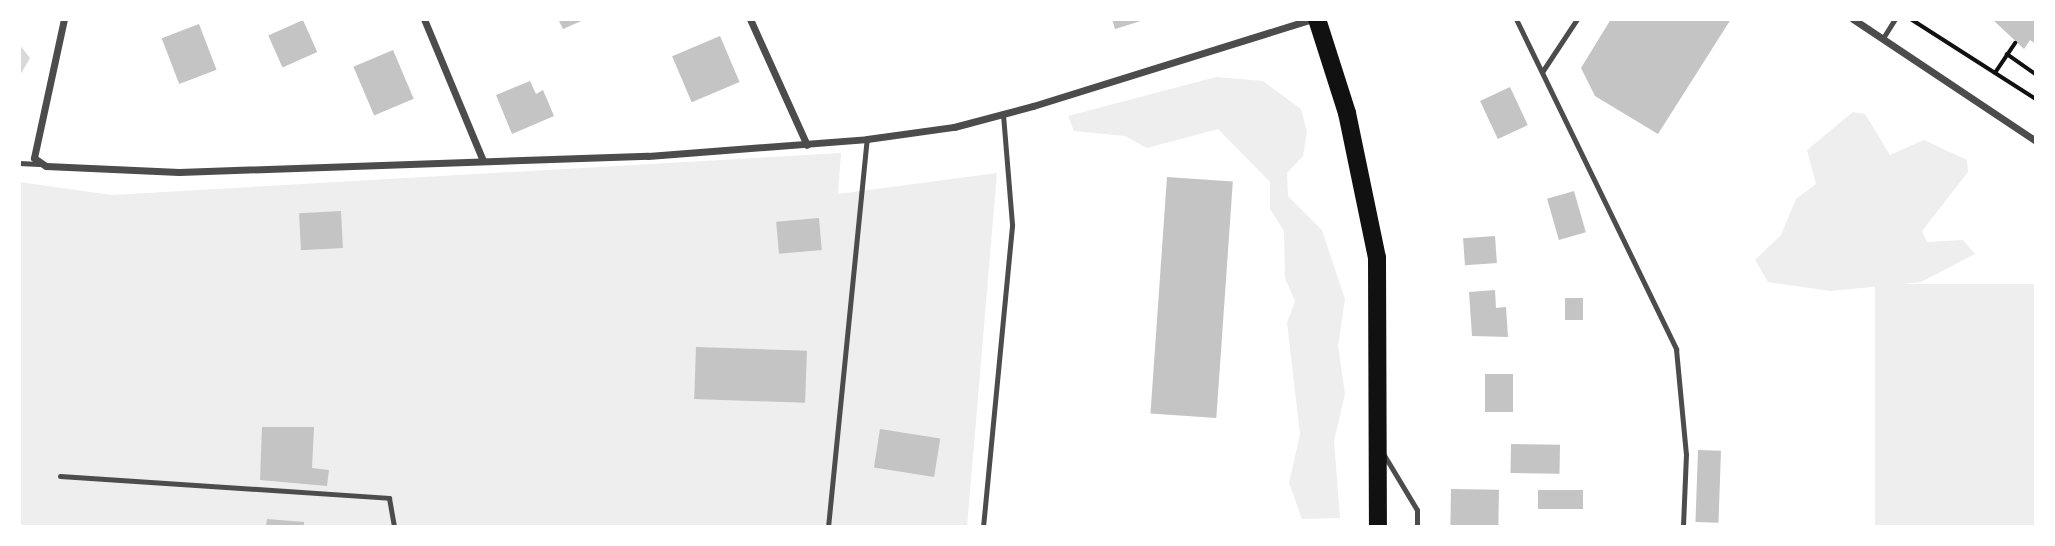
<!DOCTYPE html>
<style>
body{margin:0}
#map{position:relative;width:2055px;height:546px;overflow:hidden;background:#fff;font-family:"Source Sans 3",sans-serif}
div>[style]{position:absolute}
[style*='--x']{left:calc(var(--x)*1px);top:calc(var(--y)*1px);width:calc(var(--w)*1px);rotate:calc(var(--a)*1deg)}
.green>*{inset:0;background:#eee;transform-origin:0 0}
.water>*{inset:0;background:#d9d9d9}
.building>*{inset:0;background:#c4c4c4;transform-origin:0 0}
.path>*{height:3.5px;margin:-1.75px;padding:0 1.75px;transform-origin:1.75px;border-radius:1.75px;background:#111}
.service>*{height:5px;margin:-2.5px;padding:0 2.5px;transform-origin:2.5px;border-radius:2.5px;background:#4c4c4c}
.minor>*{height:7px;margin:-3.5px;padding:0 3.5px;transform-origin:3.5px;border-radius:3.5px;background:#4c4c4c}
.primary>*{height:18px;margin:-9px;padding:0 9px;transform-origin:9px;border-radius:9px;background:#111}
span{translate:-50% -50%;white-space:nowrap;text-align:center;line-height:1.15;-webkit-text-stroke:5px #fff;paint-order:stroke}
.frame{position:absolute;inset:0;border:21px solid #fff;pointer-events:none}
</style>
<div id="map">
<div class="green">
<i style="clip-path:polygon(1216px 77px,1263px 81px,1301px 109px,1307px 132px,1303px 156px,1287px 173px,1288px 196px,1322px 230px,1345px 299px,1338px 346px,1345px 394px,1334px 441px,1340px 518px,1302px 519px,1289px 483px,1300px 434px,1287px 323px,1295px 301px,1285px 278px,1284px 231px,1270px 209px,1270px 182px,1218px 129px,1147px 148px,1125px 136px,1074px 131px,1068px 116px)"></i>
<i style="clip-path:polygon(1853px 112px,1865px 114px,1890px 155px,1924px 140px,1967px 160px,1968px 172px,1922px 231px,1927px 242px,1963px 240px,1975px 254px,1921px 282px,1831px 291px,1768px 282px,1755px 260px,1781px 235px,1796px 199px,1816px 184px,1807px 150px)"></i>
<i style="clip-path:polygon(841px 153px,838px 194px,997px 173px,967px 527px,19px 527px,19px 182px,112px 195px)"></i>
<i style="left:2036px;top:284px;width:243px;height:161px;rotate:90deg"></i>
</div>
<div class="water">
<i style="clip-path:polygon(19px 44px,30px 58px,19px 77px)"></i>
</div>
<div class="building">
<i style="clip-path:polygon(558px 19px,586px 19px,563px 29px)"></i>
<i style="clip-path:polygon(1112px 19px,1144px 19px,1144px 20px,1115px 29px)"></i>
<i style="clip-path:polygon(1611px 19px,1731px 19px,1658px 134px,1595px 96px,1581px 68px)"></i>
<i style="clip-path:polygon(1992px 19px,2036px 19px,2036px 44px,2030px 40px,2024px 49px)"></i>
<i style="left:303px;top:20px;width:35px;height:38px;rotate:66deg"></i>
<i style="left:199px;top:24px;width:49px;height:40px;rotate:69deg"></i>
<i style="left:720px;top:36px;width:50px;height:52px;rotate:67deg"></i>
<i style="left:393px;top:50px;width:53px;height:43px;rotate:67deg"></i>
<i style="clip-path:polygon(530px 81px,536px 94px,543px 90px,554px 116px,512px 134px,496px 95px)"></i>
<i style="left:1510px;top:87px;width:42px;height:33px;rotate:65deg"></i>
<i style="left:1167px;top:177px;width:66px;height:237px;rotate:4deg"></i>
<i style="left:1574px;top:191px;width:43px;height:28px;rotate:74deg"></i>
<i style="left:341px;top:211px;width:37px;height:42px;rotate:87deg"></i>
<i style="left:819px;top:218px;width:32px;height:43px;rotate:85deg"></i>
<i style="left:1495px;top:236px;width:27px;height:32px;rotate:86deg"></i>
<i style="clip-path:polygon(1495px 290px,1496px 308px,1506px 307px,1508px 337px,1472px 336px,1469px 292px)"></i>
<i style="left:1583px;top:298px;width:22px;height:18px;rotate:90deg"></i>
<i style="left:696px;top:347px;width:111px;height:52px;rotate:2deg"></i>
<i style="left:1513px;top:374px;width:38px;height:28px;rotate:90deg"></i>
<i style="clip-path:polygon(262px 427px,314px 427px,312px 468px,329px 470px,327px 486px,260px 480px)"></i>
<i style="left:880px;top:429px;width:61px;height:39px;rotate:9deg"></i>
<i style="left:1511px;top:444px;width:49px;height:29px;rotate:1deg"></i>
<i style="left:1698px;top:450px;width:23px;height:72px;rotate:2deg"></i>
<i style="left:1451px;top:489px;width:48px;height:38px;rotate:1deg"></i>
<i style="left:1538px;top:490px;width:45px;height:19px"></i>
<i style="clip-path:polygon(267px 519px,304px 522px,304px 527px,266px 527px)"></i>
</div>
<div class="path">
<i style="--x:1911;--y:19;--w:148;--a:32.6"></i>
<i style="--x:2007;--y:54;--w:35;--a:35"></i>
<i style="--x:1995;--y:73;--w:36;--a:-56"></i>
</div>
<div class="service">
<i style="--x:1516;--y:19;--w:367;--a:64.1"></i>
<i style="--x:1676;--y:349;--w:105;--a:84.6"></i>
<i style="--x:1686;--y:454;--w:73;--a:92.4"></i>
<i style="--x:1883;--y:38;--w:22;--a:-58"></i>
<i style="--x:1542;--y:72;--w:64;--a:-56.6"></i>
<i style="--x:19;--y:163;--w:20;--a:3"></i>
<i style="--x:1384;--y:455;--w:64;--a:59"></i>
<i style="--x:1417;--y:510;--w:17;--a:90"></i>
<i style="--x:60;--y:476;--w:330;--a:3.8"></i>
<i style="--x:389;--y:498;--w:29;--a:80"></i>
<i style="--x:828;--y:527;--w:390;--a:-84.3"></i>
<i style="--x:983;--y:527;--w:304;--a:-84.5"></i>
<i style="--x:1012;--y:224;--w:110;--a:-94.7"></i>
</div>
<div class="minor">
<i style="--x:64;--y:19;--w:142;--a:102.2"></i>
<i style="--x:34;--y:158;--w:14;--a:34"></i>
<i style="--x:46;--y:166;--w:133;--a:2.6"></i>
<i style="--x:179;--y:172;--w:469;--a:-2"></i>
<i style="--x:648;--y:156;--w:220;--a:-4.4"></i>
<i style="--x:867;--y:139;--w:88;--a:-7.9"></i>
<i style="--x:954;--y:127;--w:82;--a:-14.9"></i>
<i style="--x:1033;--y:106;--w:293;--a:-17.3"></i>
<i style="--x:424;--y:19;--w:151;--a:67.4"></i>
<i style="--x:750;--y:19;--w:138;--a:65.7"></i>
<i style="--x:1853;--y:19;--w:220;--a:33.7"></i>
</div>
<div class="primary">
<i style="--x:1317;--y:19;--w:99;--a:72.3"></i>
<i style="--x:1347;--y:113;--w:148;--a:78.3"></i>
<i style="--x:1377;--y:258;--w:269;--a:89.8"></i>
</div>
<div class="frame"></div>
</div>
